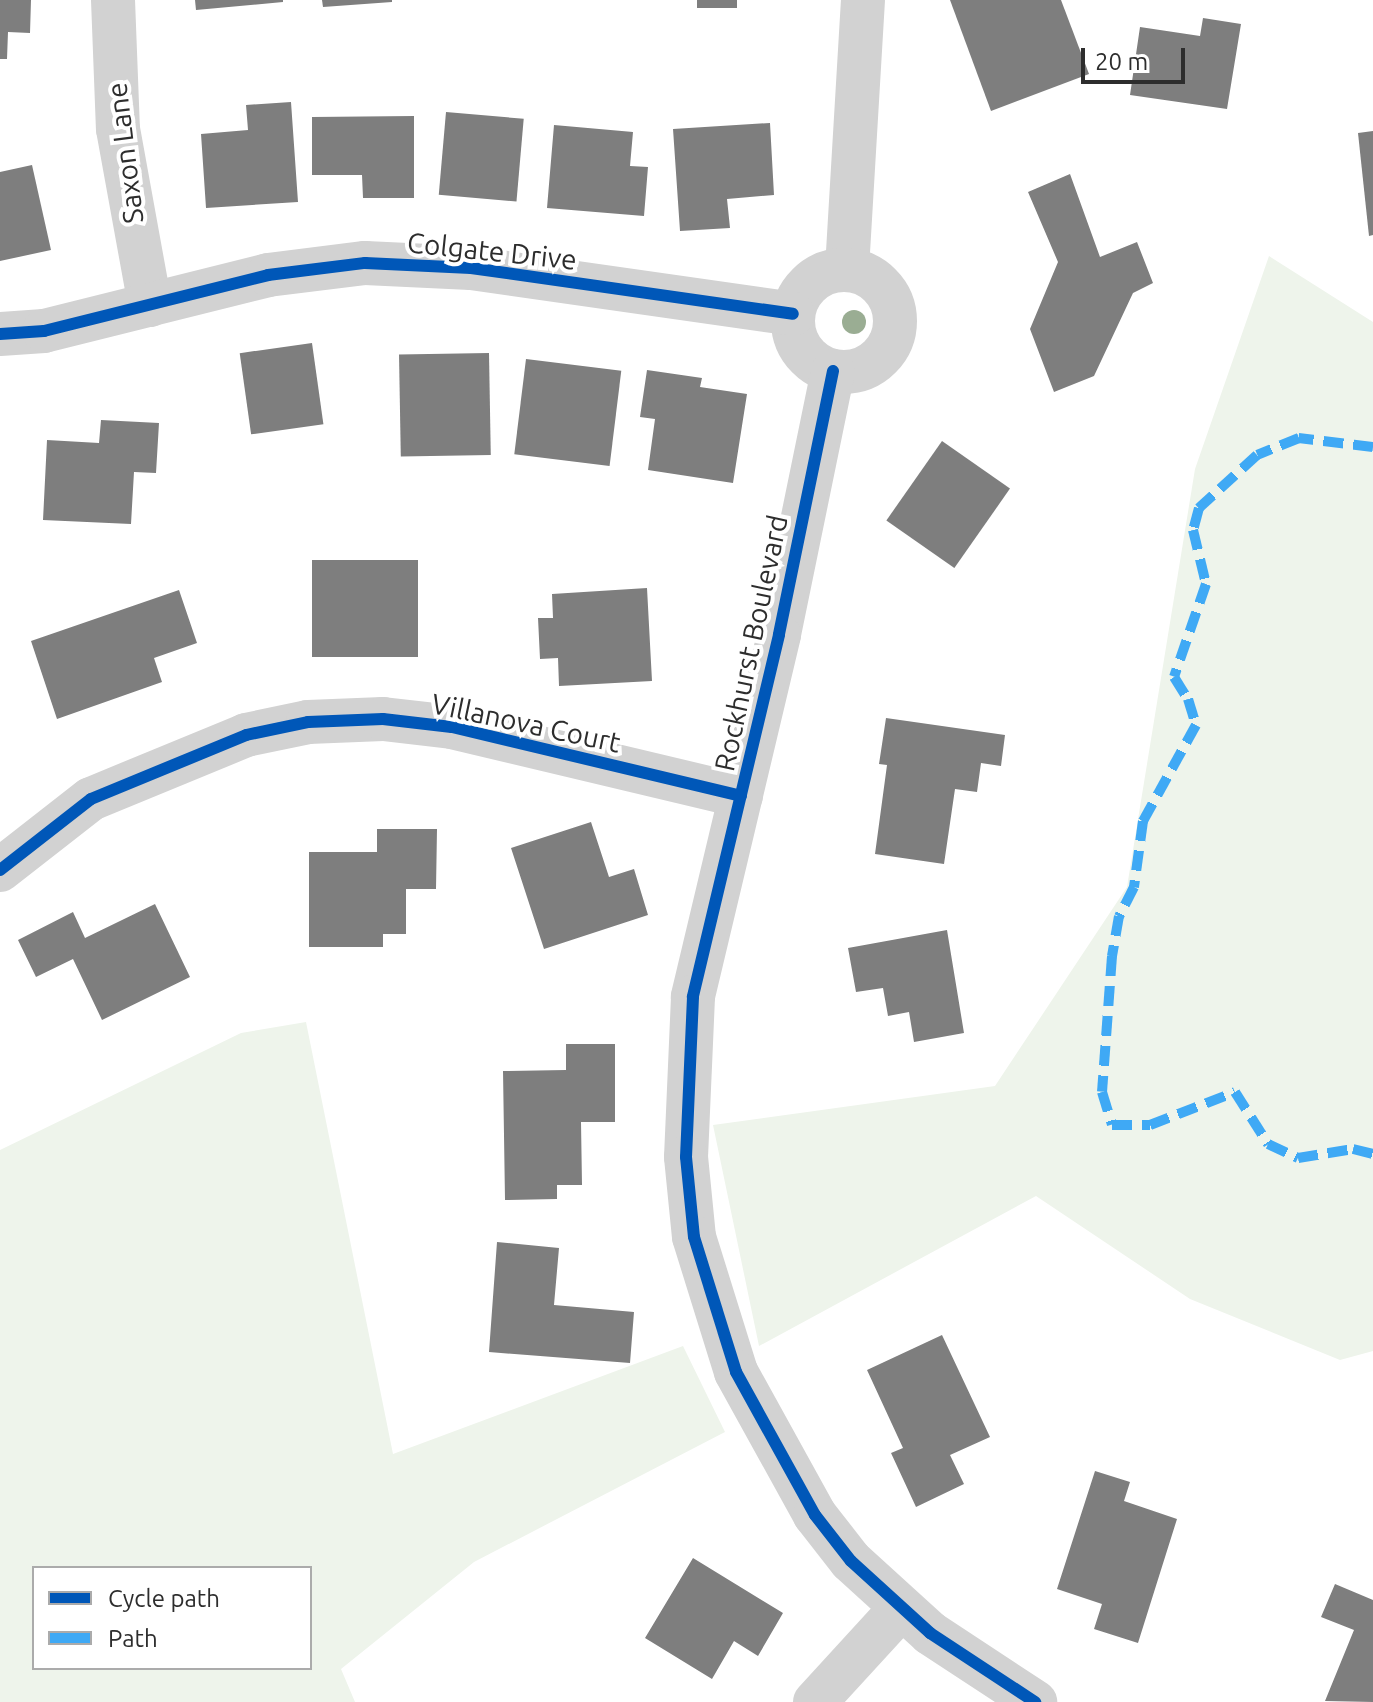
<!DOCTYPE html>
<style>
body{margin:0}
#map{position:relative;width:1373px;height:1702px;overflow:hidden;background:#fff;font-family:Ubuntu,sans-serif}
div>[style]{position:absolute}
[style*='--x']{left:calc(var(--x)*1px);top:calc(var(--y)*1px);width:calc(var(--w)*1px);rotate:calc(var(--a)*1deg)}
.green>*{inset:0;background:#eef4eb}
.building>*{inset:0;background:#7e7e7e;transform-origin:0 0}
.minor>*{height:44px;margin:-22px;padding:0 22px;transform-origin:22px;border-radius:22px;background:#d2d2d2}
.minor>.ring{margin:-22px;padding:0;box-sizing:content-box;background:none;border:44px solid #d2d2d2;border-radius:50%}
.quiet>*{height:10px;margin-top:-5px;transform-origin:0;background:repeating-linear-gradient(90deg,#3fa9f5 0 20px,transparent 0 30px)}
.cycleway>*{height:12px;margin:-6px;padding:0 6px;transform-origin:6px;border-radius:6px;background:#0057b8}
.trees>*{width:24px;height:24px;margin:-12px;border-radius:50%;background:#9aad93}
span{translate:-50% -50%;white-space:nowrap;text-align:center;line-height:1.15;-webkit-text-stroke:8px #fff;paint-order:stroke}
.street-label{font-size:28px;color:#2d2d2d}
.legend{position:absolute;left:32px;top:1566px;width:280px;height:104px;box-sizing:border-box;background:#fff;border:2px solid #ababab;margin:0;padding:10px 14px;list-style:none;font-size:24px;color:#2d2d2d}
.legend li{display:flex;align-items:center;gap:16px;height:40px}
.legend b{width:40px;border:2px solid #ababab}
.scale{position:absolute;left:1081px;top:48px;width:104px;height:36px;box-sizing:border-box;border:4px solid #2d2d2d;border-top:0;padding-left:10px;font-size:24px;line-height:28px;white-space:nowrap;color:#2d2d2d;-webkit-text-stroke:6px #fff;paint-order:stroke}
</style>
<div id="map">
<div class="green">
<i style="clip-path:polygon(1269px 256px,1373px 322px,1373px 1351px,1340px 1360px,1190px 1299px,1036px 1196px,759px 1346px,713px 1125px,995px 1086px,1127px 887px,1195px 469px)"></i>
<i style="clip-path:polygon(evenodd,306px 1022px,393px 1454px,683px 1346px,725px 1432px,474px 1562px,341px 1669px,355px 1702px,0 1702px,0 1150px,241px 1033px,306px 1022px,34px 1568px,310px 1568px,310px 1668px,34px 1668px,34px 1568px)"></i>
</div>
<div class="building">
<i style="clip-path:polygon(0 0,31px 0,30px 33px,8px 32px,7px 59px,0 59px)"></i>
<i style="clip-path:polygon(195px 0,283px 0,283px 2px,196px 10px)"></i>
<i style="clip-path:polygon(322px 0,392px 0,392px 2px,323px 7px)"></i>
<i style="left:697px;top:0;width:40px;height:8px"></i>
<i style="clip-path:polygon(950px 0,1061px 0,1089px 74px,991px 111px)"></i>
<i style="clip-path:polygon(1203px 18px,1241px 24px,1227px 109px,1130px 95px,1140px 27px,1200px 36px)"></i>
<i style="clip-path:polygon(291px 102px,298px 202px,206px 208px,201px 134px,248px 130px,246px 105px)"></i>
<i style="left:446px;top:112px;width:78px;height:83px;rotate:5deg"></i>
<i style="clip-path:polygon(414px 116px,414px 198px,363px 198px,362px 175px,312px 175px,312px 117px)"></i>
<i style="clip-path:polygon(770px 123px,774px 195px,727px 199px,730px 228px,680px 231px,673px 129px)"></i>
<i style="clip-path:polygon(554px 125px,633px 132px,630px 166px,648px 167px,644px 216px,547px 208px)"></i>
<i style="clip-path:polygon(1373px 131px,1373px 235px,1369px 236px,1358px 133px)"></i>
<i style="clip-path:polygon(32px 165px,51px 250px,0 261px,0 172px)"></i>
<i style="clip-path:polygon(1070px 174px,1100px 257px,1137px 242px,1153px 283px,1133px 293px,1094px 376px,1054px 392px,1030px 329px,1058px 262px,1028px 192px)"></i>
<i style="left:312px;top:343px;width:82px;height:73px;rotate:82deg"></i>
<i style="left:489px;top:353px;width:102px;height:90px;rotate:89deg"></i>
<i style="left:526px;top:359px;width:96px;height:96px;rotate:7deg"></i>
<i style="clip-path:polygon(647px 370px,702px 378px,700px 387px,747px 394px,733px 483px,648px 470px,655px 419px,640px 417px)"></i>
<i style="clip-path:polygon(101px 420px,159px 423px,156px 473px,134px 472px,131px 524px,43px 520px,47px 440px,99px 443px)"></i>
<i style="left:942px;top:441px;width:83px;height:97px;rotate:35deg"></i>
<i style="left:418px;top:560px;width:97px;height:106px;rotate:90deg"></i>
<i style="clip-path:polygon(647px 588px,652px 681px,559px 686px,558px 658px,540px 659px,538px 618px,553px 618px,552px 594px)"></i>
<i style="clip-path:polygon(179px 590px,197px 643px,154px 658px,162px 682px,57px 719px,31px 641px)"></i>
<i style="clip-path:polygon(886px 718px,1005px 735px,1001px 766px,981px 763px,977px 792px,955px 789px,944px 864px,875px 854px,887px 765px,879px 764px)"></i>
<i style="clip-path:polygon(591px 822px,609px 877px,634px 869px,648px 915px,544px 949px,511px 848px)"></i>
<i style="clip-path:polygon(377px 829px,437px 829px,436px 889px,406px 889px,406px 934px,383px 934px,383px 947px,309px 947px,309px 852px,377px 852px)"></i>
<i style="clip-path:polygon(155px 904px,190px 977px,102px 1020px,73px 959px,36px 977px,18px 940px,73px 912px,85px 938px)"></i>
<i style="clip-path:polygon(947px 930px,964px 1033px,914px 1042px,909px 1012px,888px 1016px,883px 988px,856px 992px,848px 948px)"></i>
<i style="clip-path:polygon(566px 1044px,615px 1044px,615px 1122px,581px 1122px,582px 1185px,557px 1185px,557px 1199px,505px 1200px,503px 1071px,566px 1070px)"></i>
<i style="clip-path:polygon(497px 1242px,559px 1248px,554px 1305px,634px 1312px,630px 1363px,489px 1352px)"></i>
<i style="clip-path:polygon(942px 1335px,990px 1437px,950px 1455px,964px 1484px,916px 1507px,891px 1453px,903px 1448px,867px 1370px)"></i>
<i style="clip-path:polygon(1095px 1471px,1130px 1482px,1124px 1501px,1177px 1519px,1138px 1643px,1094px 1629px,1102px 1604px,1057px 1589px)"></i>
<i style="clip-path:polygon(693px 1558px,783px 1613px,758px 1656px,734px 1641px,712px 1679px,645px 1638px)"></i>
<i style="clip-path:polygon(1335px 1584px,1373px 1600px,1373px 1702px,1325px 1701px,1354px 1630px,1321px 1617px)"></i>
</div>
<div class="minor">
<i style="--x:113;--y:0;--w:129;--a:87.8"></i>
<i style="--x:118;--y:129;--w:179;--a:79.7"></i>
<i style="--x:847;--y:269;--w:269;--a:-86.6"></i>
<i class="ring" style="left:793px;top:270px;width:58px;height:58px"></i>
<i style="--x:0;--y:334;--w:44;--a:-3.9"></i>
<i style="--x:44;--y:331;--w:231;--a:-14"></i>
<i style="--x:268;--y:275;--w:98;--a:-7.1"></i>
<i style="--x:365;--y:263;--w:106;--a:2.7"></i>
<i style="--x:471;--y:268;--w:325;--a:8.1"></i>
<i style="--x:833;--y:371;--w:269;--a:101.6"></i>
<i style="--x:779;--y:635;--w:372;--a:103.4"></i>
<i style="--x:693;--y:997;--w:160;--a:92.5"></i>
<i style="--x:686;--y:1157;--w:80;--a:84.3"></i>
<i style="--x:694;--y:1237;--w:141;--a:72.7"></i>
<i style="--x:736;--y:1372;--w:163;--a:61.1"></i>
<i style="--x:815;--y:1515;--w:58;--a:52"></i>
<i style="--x:851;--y:1561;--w:107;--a:42.3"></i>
<i style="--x:930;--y:1633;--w:126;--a:33.3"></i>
<i style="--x:0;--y:870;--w:115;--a:-38"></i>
<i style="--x:91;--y:799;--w:168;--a:-22.4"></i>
<i style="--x:246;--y:735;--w:63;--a:-11.8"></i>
<i style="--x:308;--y:722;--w:75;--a:-2.3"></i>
<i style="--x:383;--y:719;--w:69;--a:6.6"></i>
<i style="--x:452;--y:727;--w:297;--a:13.4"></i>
<i style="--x:815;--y:1702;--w:127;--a:-47.5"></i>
</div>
<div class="quiet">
<i style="--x:1373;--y:447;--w:75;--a:-173.1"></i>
<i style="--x:1299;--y:438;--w:45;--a:158"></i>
<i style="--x:1257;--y:455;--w:79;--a:137.6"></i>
<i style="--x:1199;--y:508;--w:23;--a:105"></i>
<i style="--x:1193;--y:530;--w:56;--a:76.5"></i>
<i style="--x:1206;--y:584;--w:98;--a:109"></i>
<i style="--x:1174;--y:677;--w:26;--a:58"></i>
<i style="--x:1188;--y:699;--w:27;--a:73"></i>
<i style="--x:1196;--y:725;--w:110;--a:118.9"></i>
<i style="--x:1143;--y:821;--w:67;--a:97.8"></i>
<i style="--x:1134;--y:887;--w:33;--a:117"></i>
<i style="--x:1119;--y:916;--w:41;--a:99.9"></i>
<i style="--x:1112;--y:956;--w:136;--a:94.2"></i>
<i style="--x:1102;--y:1092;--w:34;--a:73"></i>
<i style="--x:1112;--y:1125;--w:38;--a:0"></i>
<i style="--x:1150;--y:1125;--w:91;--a:-21.2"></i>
<i style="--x:1235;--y:1092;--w:62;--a:57.6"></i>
<i style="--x:1268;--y:1144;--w:33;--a:25"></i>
<i style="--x:1298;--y:1158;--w:56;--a:-9.3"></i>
<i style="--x:1353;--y:1149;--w:21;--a:14"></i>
</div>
<div class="cycleway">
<i style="--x:0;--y:334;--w:44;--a:-3.9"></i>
<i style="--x:44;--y:331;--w:231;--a:-14"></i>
<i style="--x:268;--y:275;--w:98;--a:-7.1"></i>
<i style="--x:365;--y:263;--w:106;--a:2.7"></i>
<i style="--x:471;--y:268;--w:325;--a:8.1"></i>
<i style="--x:833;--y:371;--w:269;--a:101.6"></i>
<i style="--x:779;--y:635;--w:372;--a:103.4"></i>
<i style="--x:693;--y:997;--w:160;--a:92.5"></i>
<i style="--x:686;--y:1157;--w:80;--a:84.3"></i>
<i style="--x:694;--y:1237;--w:141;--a:72.7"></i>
<i style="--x:736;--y:1372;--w:163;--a:61.1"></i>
<i style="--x:815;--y:1515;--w:58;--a:52"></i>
<i style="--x:851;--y:1561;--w:107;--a:42.3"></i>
<i style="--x:930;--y:1633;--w:126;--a:33.3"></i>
<i style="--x:0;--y:870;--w:115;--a:-38"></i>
<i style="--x:91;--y:799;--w:168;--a:-22.4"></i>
<i style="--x:246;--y:735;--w:63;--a:-11.8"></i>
<i style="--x:308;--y:722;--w:75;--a:-2.3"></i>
<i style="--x:383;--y:719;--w:69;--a:6.6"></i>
<i style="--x:452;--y:727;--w:297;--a:13.4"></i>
</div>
<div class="trees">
<i style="left:854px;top:322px"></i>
</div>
<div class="street-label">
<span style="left:125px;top:153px;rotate:-97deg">Saxon Lane</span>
<span style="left:492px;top:251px;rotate:6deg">Colgate Drive</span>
<span style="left:751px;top:643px;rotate:-78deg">Rockhurst Boulevard</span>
<span style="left:526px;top:723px;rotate:12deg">Villanova Court</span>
</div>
<ul class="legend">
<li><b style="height:10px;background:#0057b8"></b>Cycle path</li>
<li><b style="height:10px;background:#3fa9f5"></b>Path</li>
</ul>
<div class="scale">20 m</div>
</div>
